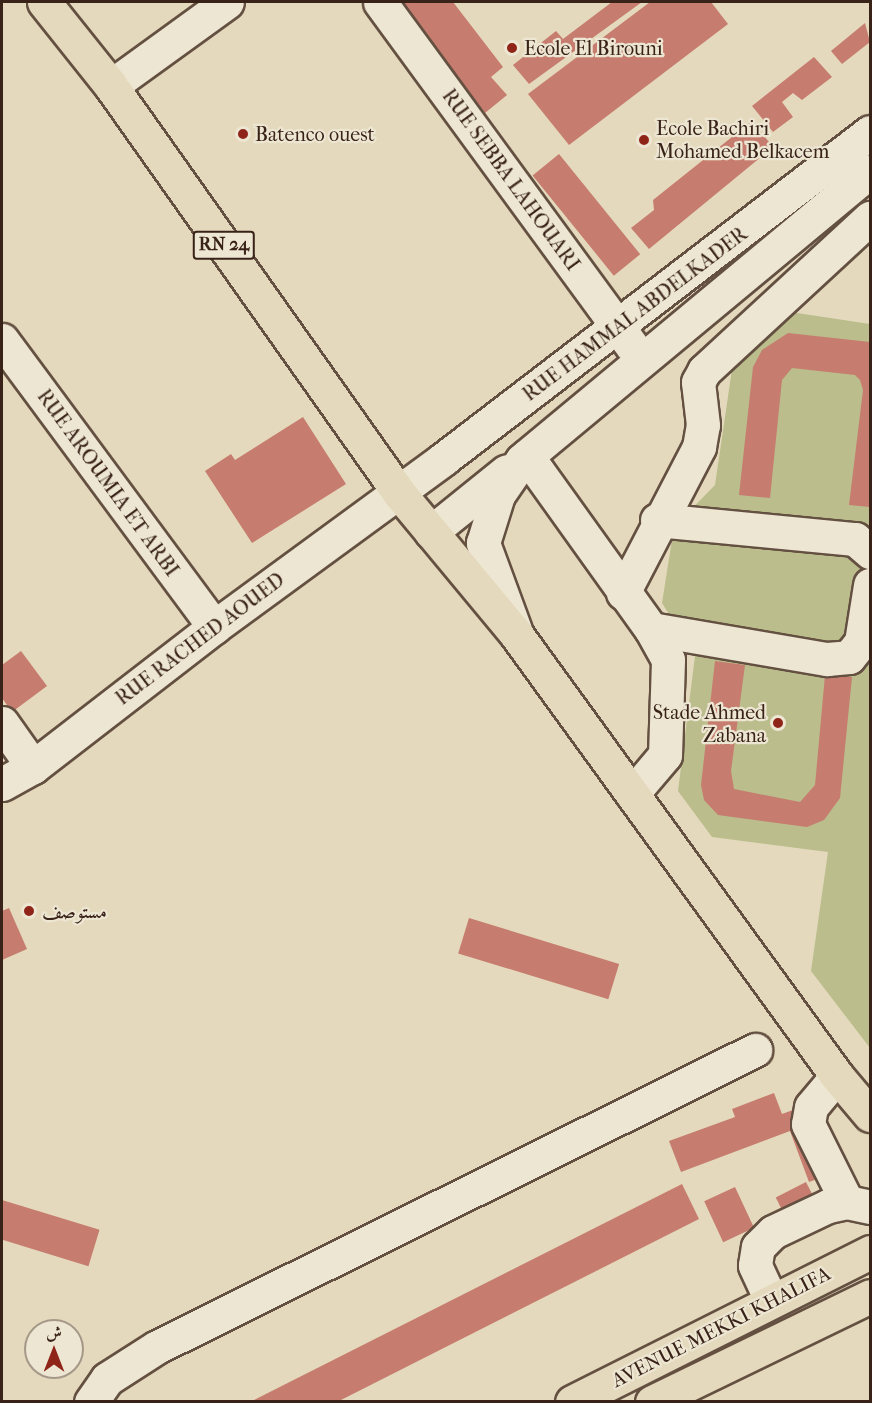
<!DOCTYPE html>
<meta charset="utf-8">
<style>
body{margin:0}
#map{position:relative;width:872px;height:1403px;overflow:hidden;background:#e4d9bc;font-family:"IM FELL French Canon",Amiri,serif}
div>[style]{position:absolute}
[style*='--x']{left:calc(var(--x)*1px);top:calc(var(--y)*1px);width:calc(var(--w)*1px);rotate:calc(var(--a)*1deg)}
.green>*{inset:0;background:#bbbd8c}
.building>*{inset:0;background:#c67c6e;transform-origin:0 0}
.roads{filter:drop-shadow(2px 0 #645041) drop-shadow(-2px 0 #645041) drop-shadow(0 2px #645041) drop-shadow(0 -2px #645041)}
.minor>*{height:33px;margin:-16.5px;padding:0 16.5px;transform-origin:16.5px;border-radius:16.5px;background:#ede6d3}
.major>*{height:33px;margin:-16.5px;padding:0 16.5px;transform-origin:16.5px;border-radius:16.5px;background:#e4d9bc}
.dots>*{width:16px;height:16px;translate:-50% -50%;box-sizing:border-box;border:3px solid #ede6d3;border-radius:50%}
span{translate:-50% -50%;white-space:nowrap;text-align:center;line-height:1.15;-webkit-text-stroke:4.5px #ede6d3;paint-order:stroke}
.shield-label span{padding:2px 4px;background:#ede6d3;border:2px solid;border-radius:4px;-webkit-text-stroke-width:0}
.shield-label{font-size:18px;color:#392218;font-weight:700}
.poi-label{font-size:20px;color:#392218}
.left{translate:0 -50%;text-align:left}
.right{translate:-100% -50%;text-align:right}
.street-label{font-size:20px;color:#392218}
.frame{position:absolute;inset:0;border:3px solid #392218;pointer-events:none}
.north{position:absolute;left:24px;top:1319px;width:60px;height:60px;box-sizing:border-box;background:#ede6d3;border:2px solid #a59888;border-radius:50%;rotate:0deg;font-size:16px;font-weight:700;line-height:24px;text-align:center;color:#392218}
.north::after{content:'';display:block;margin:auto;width:21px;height:27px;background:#8f2418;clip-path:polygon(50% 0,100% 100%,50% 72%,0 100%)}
</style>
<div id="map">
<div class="green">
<i style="clip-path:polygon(777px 310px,870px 324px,870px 1048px,811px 971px,828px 852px,712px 837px,678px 791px,695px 656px,662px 603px,674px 527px,715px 485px,736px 342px)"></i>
</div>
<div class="building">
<i style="clip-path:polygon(399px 2px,453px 2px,503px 67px,491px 77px,507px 95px,485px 113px)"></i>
<i style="clip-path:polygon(612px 2px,642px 2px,529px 84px,513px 65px,556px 31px,563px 39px)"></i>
<i style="clip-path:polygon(650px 2px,711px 2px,728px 24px,569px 145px,528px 94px)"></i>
<i style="clip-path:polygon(865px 23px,870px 42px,842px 64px,831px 51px)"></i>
<i style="clip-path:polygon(814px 57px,832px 77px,802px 100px,793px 93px,782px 102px,793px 117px,773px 132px,752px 106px)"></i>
<i style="clip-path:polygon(752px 121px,773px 147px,649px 249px,631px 228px,654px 210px,653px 200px)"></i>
<i style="left:559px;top:154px;width:129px;height:34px;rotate:51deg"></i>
<i style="clip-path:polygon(788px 333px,870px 342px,870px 507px,849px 505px,863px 390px,860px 380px,855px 375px,792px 368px,782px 380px,770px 498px,739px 495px,753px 367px,762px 350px)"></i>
<i style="clip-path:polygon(303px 417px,346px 484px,252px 543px,205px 471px,231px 454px,235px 460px)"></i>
<i style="clip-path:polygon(21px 651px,47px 686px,12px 712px,2px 698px,2px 665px)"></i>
<i style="clip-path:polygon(715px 661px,745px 665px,731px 771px,734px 789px,800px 802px,815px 785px,825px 675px,852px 677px,840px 798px,824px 820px,807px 827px,718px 815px,704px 800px,701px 785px)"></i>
<i style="clip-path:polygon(9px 908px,27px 949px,2px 960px,2px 911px)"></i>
<i style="left:469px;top:918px;width:157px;height:37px;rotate:17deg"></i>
<i style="clip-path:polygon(774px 1093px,782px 1114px,815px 1102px,841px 1170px,809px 1182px,790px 1131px,681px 1172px,669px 1141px,735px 1117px,732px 1109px)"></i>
<i style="left:806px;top:1182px;width:25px;height:34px;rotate:63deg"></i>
<i style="clip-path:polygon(682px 1184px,699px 1219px,337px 1402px,250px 1402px)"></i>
<i style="left:735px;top:1187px;width:45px;height:34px;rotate:65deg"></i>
<i style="left:2px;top:1200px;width:102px;height:38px;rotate:17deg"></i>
</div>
<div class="roads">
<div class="minor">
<i style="--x:380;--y:2;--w:426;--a:53.8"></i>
<i style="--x:111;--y:86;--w:143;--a:-35.9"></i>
<i style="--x:2;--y:340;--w:357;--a:53.5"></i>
<i style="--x:527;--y:456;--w:213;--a:54.4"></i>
<i style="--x:651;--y:629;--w:35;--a:61"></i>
<i style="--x:668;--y:660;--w:95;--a:91.8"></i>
<i style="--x:665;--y:755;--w:51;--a:130.2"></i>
<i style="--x:657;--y:520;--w:199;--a:5.5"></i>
<i style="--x:855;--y:539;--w:20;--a:41"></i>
<i style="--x:431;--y:532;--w:97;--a:-38.8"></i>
<i style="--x:623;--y:593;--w:165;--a:-62.5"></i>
<i style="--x:699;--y:447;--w:22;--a:-80"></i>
<i style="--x:703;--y:425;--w:43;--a:-96.6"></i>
<i style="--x:698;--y:382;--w:13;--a:-61"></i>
<i style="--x:704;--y:371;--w:226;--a:-42.7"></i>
<i style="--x:651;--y:629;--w:179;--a:9.7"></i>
<i style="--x:827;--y:659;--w:22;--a:-5"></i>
<i style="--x:849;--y:657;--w:19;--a:-51"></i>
<i style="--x:861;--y:642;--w:58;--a:-81"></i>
<i style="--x:515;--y:630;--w:93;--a:-110.2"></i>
<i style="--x:483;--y:543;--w:50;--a:-72.6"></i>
<i style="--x:498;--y:495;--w:42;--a:-55.6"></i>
<i style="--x:522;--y:460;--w:452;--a:-39.7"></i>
<i style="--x:2;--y:723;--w:54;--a:54.8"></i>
<i style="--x:2;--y:784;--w:35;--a:-29"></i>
<i style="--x:33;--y:767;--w:229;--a:-37.7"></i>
<i style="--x:214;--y:627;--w:283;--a:-36.2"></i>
<i style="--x:442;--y:460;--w:539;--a:-37.46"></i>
<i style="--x:837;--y:1076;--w:40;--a:130"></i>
<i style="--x:811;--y:1107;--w:17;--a:100"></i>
<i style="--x:808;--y:1124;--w:87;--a:63.4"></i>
<i style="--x:771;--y:1300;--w:38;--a:-115"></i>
<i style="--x:755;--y:1265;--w:18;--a:-81"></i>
<i style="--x:758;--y:1247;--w:21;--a:-45"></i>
<i style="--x:773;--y:1232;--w:61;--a:-25.3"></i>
<i style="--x:828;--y:1206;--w:19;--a:-12"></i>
<i style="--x:847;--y:1202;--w:24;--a:12"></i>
<i style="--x:91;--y:1402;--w:28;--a:-55"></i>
<i style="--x:107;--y:1379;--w:59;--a:-32.6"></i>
<i style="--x:157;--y:1347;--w:668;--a:-26.41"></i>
</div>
<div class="major">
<i style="--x:44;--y:2;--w:107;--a:51.4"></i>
<i style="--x:111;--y:86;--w:499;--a:54.7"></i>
<i style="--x:399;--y:493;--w:183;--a:50.3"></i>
<i style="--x:516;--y:634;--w:546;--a:54.01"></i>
<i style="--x:837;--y:1076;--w:51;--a:49.8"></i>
<i style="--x:572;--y:1402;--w:334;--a:-26.7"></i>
<i style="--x:652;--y:1402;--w:242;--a:-25.9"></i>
</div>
</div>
<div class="dots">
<i style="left:512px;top:48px;background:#8f2418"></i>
<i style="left:243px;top:134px;background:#8f2418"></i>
<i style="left:644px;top:140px;background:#8f2418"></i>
<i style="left:778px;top:723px;background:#8f2418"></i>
<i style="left:29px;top:911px;background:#8f2418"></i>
</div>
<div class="shield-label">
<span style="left:224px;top:245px">RN 24</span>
</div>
<div class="poi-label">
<span class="left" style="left:524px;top:48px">Ecole El Birouni</span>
<span class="left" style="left:656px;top:140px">Ecole Bachiri<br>Mohamed Belkacem</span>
<span class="left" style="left:255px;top:134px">Batenco ouest</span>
<span class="right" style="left:766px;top:724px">Stade Ahmed<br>Zabana</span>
<span class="left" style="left:42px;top:911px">مستوصف</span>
</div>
<div class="street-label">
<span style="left:511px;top:180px;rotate:54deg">RUE SEBBA LAHOUARI</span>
<span style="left:635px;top:314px;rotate:-37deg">RUE HAMMAL ABDELKADER</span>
<span style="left:108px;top:483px;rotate:54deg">RUE AROUMIA ET ARBI</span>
<span style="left:200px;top:639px;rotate:-37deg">RUE RACHED AOUED</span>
<span style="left:721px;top:1327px;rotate:-27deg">AVENUE MEKKI KHALIFA</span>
</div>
<div class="frame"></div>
<div class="north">ش</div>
</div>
